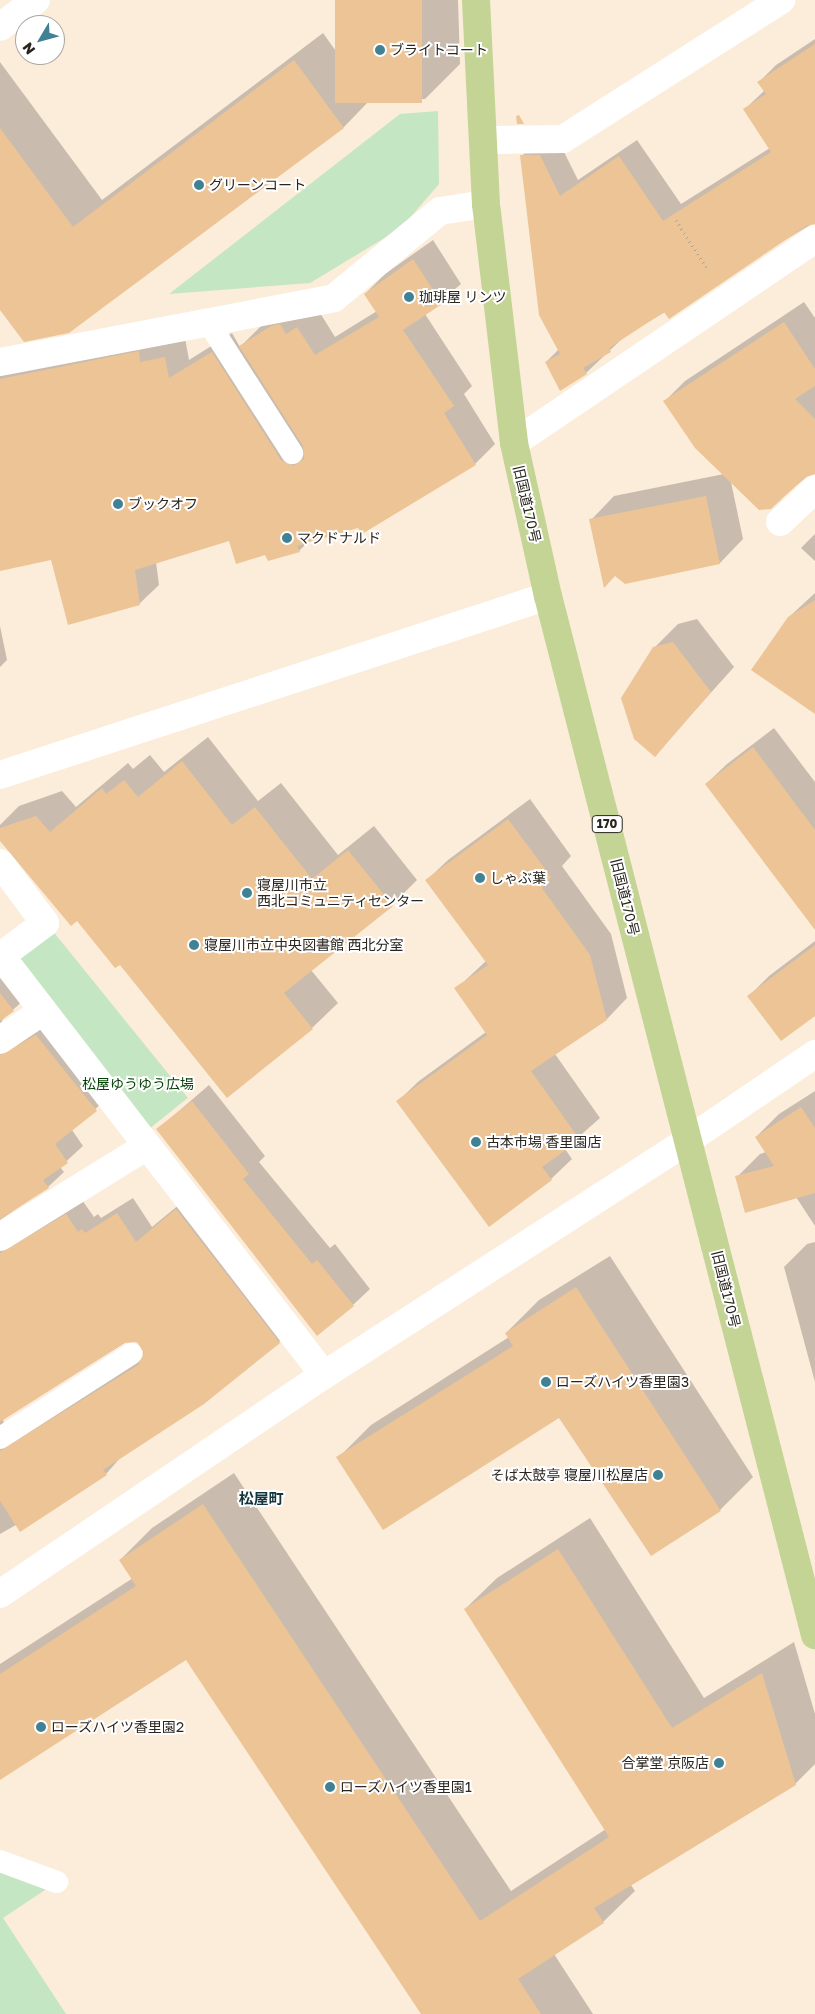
<!DOCTYPE html>
<meta charset="utf-8">
<style>
body{margin:0}
#map{position:relative;width:815px;height:2014px;overflow:hidden;background:#fcecda;font-family:"Golos Text","Noto Sans JP",sans-serif}
div>[style]{position:absolute}
[style*='--x']{left:calc(var(--x)*1px);top:calc(var(--y)*1px);width:calc(var(--w)*1px);rotate:calc(var(--a)*1deg)}
.green>*{inset:0;background:#c5e6c3;transform-origin:0 0}
.shadow>*{inset:0;background:#0003}
.building>*{inset:0;background:#edc496;transform-origin:0 0}
.path>*{height:3px;margin-top:-1.5px;transform-origin:0;background:repeating-linear-gradient(90deg,#afa395 0 1px,transparent 0 5px)}
.service>*{height:22px;margin:-11px;padding:0 11px;transform-origin:11px;border-radius:11px;background:#fff}
.minor>*{height:28px;margin:-14px;padding:0 14px;transform-origin:14px;border-radius:14px;background:#fff}
.tertiary>*{height:28px;margin:-14px;padding:0 14px;transform-origin:14px;border-radius:14px;background:#fff}
.trunk>*{height:28px;margin:-14px;padding:0 14px;transform-origin:14px;border-radius:14px;background:#c3d494}
.dots>*{width:14px;height:14px;translate:-50% -50%;box-sizing:border-box;border:2px solid #fff;border-radius:50%}
span{translate:-50% -50%;white-space:nowrap;text-align:center;line-height:1.15;-webkit-text-stroke:4px #fff;paint-order:stroke}
.shield-label span{padding:1px 4px;background:#fff;border:1px solid;border-radius:4px;-webkit-text-stroke-width:0}
.shield-label{font-size:12px;color:#2a251e;font-weight:700}
.poi-label{font-size:14px;color:#2a251e}
.left{translate:0 -50%;text-align:left}
.right{translate:-100% -50%;text-align:right}
.street-label{font-size:14px;color:#2a251e}
.park-label{font-size:14px;color:#003e02}
.neighbourhood-label{font-size:15px;color:#15353d;font-weight:700}
.north{position:absolute;left:15px;top:15px;width:50px;height:50px;box-sizing:border-box;background:#fff;border:1px solid #aaa8a5;border-radius:50%;rotate:233deg;font-size:14px;font-weight:700;line-height:20px;text-align:center;color:#2a251e}
.north::after{content:'';display:block;margin:auto;width:18px;height:22px;background:#408194;clip-path:polygon(50% 0,100% 100%,50% 72%,0 100%)}
</style>
<div id="map">
<div class="green">
<i style="clip-path:polygon(438px 111px,439px 184px,401px 228px,310px 283px,169px 294px,400px 114px)"></i>
<i style="left:43px;top:919px;width:230px;height:56px;rotate:51deg"></i>
<i style="clip-path:polygon(0 1861px,57px 1882px,3px 1918px,66px 2014px,0 2014px)"></i>
</div>
<div class="shadow">
<i style="clip-path:polygon(336px 0,458px 0,460px 64px,425px 99px,370px 100px,344px 127px,68px 332px,0 308px,0 62px,102px 200px,323px 33px,338px 54px)"></i>
<i style="clip-path:polygon(815px 39px,815px 222px,625px 336px,586px 373px,546px 362px,559px 349px,522px 156px,539px 138px,557px 138px,578px 180px,637px 140px,681px 204px,770px 148px,745px 109px,765px 90px,759px 82px,776px 65px)"></i>
<i style="clip-path:polygon(433px 240px,461px 284px,425px 314px,472px 386px,464px 394px,495px 444px,475px 464px,359px 527px,309px 541px,299px 551px,266px 553px,230px 540px,156px 562px,159px 585px,139px 604px,52px 559px,0 570px,0 364px,185px 338px,189px 360px,232px 333px,240px 347px,260px 327px,292px 307px,317px 308px,335px 337px,377px 311px,365px 294px,385px 274px)"></i>
<i style="clip-path:polygon(804px 302px,815px 318px,815px 474px,811px 473px,771px 507px,731px 482px,743px 539px,720px 563px,591px 520px,614px 496px,724px 474px,665px 401px,685px 381px)"></i>
<i style="clip-path:polygon(815px 534px,815px 561px,801px 548px)"></i>
<i style="clip-path:polygon(815px 593px,815px 712px,789px 617px)"></i>
<i style="clip-path:polygon(697px 619px,734px 667px,655px 755px,654px 648px,678px 624px)"></i>
<i style="clip-path:polygon(0 626px,7px 660px,0 667px)"></i>
<i style="clip-path:polygon(774px 728px,815px 782px,815px 928px,706px 784px,727px 764px)"></i>
<i style="clip-path:polygon(208px 737px,258px 801px,281px 783px,338px 855px,374px 826px,417px 880px,392px 905px,311px 970px,338px 1003px,312px 1028px,227px 1097px,120px 963px,0 839px,0 825px,19px 806px,62px 791px,76px 807px,128px 763px,133px 769px,150px 755px,164px 772px)"></i>
<i style="clip-path:polygon(530px 799px,571px 856px,562px 866px,611px 934px,627px 998px,607px 1019px,555px 1054px,600px 1118px,565px 1149px,572px 1159px,551px 1179px,398px 1101px,419px 1081px,486px 1032px,456px 989px,486px 961px,427px 880px,448px 860px)"></i>
<i style="clip-path:polygon(815px 941px,815px 1014px,749px 996px,769px 976px)"></i>
<i style="clip-path:polygon(0 958px,29px 995px,2px 1020px,3px 1034px,52px 1020px,112px 1094px,72px 1130px,83px 1146px,60px 1167px,64px 1172px,48px 1187px,0 1220px)"></i>
<i style="clip-path:polygon(209px 1085px,265px 1156px,259px 1162px,330px 1248px,335px 1244px,370px 1289px,353px 1305px,158px 1129px)"></i>
<i style="clip-path:polygon(815px 1091px,815px 1226px,796px 1197px,737px 1177px,760px 1154px,766px 1152px,756px 1137px,779px 1114px)"></i>
<i style="clip-path:polygon(evenodd,192px 1194px,294px 1327px,279px 1342px,121px 1457px,106px 1474px,0 1534px,0 1222px,82px 1200px,94px 1217px,98px 1214px,101px 1218px,133px 1198px,152px 1227px,192px 1194px,131px 1339px,143px 1346px,143px 1357px,24px 1434px,5px 1430px,3px 1419px,131px 1339px)"></i>
<i style="clip-path:polygon(815px 1242px,815px 1382px,784px 1267px,807px 1244px)"></i>
<i style="clip-path:polygon(610px 1256px,753px 1477px,720px 1510px,652px 1554px,559px 1416px,338px 1458px,371px 1425px,509px 1337px,506px 1333px,539px 1300px)"></i>
<i style="clip-path:polygon(234px 1473px,511px 1891px,606px 1829px,465px 1609px,497px 1578px,590px 1518px,704px 1698px,794px 1642px,815px 1714px,815px 1764px,795px 1784px,631px 1885px,635px 1891px,603px 1922px,554px 1954px,593px 2014px,422px 2014px,186px 1658px,0 1778px,0 1664px,133px 1578px,120px 1560px,152px 1528px)"></i>
</div>
<div class="building">
<i style="left:335px;top:0;width:87px;height:103px"></i>
<i style="clip-path:polygon(815px 44px,815px 224px,806px 226px,669px 319px,664px 312px,609px 348px,611px 352px,583px 368px,587px 374px,560px 391px,545px 362px,560px 354px,539px 315px,520px 155px,540px 155px,560px 196px,619px 156px,663px 221px,771px 152px,743px 109px,766px 94px,757px 82px)"></i>
<i style="clip-path:polygon(294px 60px,344px 128px,69px 333px,24px 342px,0 310px,0 128px,73px 227px)"></i>
<i style="clip-path:polygon(519px 115px,524px 124px,517px 124px,516px 116px)"></i>
<i style="clip-path:polygon(413px 259px,442px 304px,403px 330px,454px 406px,444px 413px,476px 465px,362px 534px,358px 528px,297px 546px,300px 552px,268px 561px,265px 555px,236px 564px,229px 541px,135px 570px,140px 605px,68px 625px,51px 560px,0 571px,0 379px,139px 351px,140px 362px,165px 357px,169px 378px,212px 352px,281px 460px,293px 466px,304px 459px,303px 446px,239px 346px,271px 326px,280px 324px,286px 334px,297px 327px,315px 355px,379px 317px,364px 294px)"></i>
<i style="clip-path:polygon(784px 322px,815px 369px,815px 386px,795px 399px,815px 419px,815px 474px,804px 478px,771px 509px,759px 510px,695px 448px,663px 401px)"></i>
<i style="clip-path:polygon(706px 496px,720px 564px,625px 584px,615px 576px,604px 588px,589px 519px)"></i>
<i style="clip-path:polygon(815px 600px,815px 714px,751px 670px,788px 617px)"></i>
<i style="clip-path:polygon(673px 642px,711px 692px,655px 757px,634px 739px,621px 698px,653px 647px)"></i>
<i style="clip-path:polygon(753px 747px,815px 830px,815px 930px,705px 784px)"></i>
<i style="clip-path:polygon(182px 761px,232px 825px,255px 807px,312px 879px,348px 850px,393px 906px,284px 993px,313px 1029px,227px 1098px,120px 965px,115px 968px,77px 921px,71px 926px,0 841px,0 828px,36px 816px,50px 832px,102px 788px,106px 794px,124px 780px,138px 797px)"></i>
<i style="clip-path:polygon(508px 819px,551px 877px,542px 888px,590px 955px,607px 1020px,531px 1071px,580px 1140px,542px 1167px,552px 1180px,489px 1227px,396px 1101px,487px 1035px,454px 988px,488px 965px,425px 880px)"></i>
<i style="clip-path:polygon(815px 945px,815px 1016px,781px 1041px,747px 996px)"></i>
<i style="clip-path:polygon(0 993px,14px 1011px,0 1021px)"></i>
<i style="clip-path:polygon(36px 1035px,97px 1111px,55px 1144px,68px 1163px,43px 1180px,49px 1188px,0 1219px,0 1055px)"></i>
<i style="clip-path:polygon(192px 1101px,249px 1174px,243px 1179px,312px 1264px,317px 1260px,354px 1306px,317px 1336px,156px 1129px)"></i>
<i style="clip-path:polygon(801px 1107px,815px 1128px,815px 1193px,745px 1213px,735px 1176px,774px 1166px,755px 1137px)"></i>
<i style="clip-path:polygon(176px 1209px,280px 1343px,204px 1404px,103px 1470px,107px 1475px,20px 1532px,0 1501px,0 1451px,138px 1365px,144px 1353px,137px 1342px,124px 1343px,0 1422px,0 1253px,66px 1214px,78px 1232px,82px 1229px,85px 1233px,117px 1213px,136px 1242px)"></i>
<i style="clip-path:polygon(576px 1287px,721px 1511px,651px 1556px,559px 1418px,383px 1530px,336px 1457px,513px 1346px,505px 1333px)"></i>
<i style="clip-path:polygon(203px 1504px,480px 1921px,609px 1837px,464px 1609px,558px 1549px,672px 1728px,762px 1673px,796px 1785px,594px 1908px,604px 1923px,518px 1979px,541px 2014px,421px 2014px,186px 1660px,0 1780px,0 1674px,136px 1586px,119px 1560px)"></i>
</div>
<div class="path">
<i style="--x:676;--y:220;--w:59;--a:57.4"></i>
</div>
<div class="service">
<i style="--x:208;--y:322;--w:156;--a:57.3"></i>
<i style="--x:0;--y:1438;--w:156;--a:-32.7"></i>
<i style="--x:0;--y:1861;--w:61;--a:20.2"></i>
</div>
<div class="minor">
<i style="--x:0;--y:27;--w:45;--a:-36.9"></i>
<i style="--x:484;--y:140;--w:79;--a:-0.7"></i>
<i style="--x:563;--y:139;--w:259;--a:-32.5"></i>
<i style="--x:0;--y:362;--w:340;--a:-10.8"></i>
<i style="--x:334;--y:298;--w:137;--a:-39.4"></i>
<i style="--x:440;--y:211;--w:47;--a:-8.7"></i>
<i style="--x:514;--y:443;--w:364;--a:-34.1"></i>
<i style="--x:780;--y:522;--w:48;--a:-43.3"></i>
<i style="--x:0;--y:863;--w:75;--a:53.1"></i>
<i style="--x:45;--y:923;--w:55;--a:143.1"></i>
<i style="--x:1;--y:956;--w:529;--a:52.37"></i>
<i style="--x:0;--y:1040;--w:52;--a:-34"></i>
<i style="--x:0;--y:1237;--w:173;--a:-31.8"></i>
<i style="--x:0;--y:1594;--w:391;--a:-34.1"></i>
<i style="--x:324;--y:1375;--w:432;--a:-32.8"></i>
</div>
<div class="tertiary">
<i style="--x:0;--y:775;--w:576;--a:-18.09"></i>
<i style="--x:687;--y:1141;--w:155;--a:-34.2"></i>
</div>
<div class="trunk">
<i style="--x:476;--y:0;--w:204;--a:87.2"></i>
<i style="--x:486;--y:204;--w:241;--a:83.3"></i>
<i style="--x:514;--y:443;--w:157;--a:77.5"></i>
<i style="--x:548;--y:596;--w:1073;--a:75.59"></i>
</div>
<div class="dots">
<i style="left:380px;top:50px;background:#408194"></i>
<i style="left:199px;top:185px;background:#408194"></i>
<i style="left:409px;top:297px;background:#408194"></i>
<i style="left:118px;top:504px;background:#408194"></i>
<i style="left:287px;top:538px;background:#408194"></i>
<i style="left:480px;top:878px;background:#408194"></i>
<i style="left:247px;top:893px;background:#408194"></i>
<i style="left:194px;top:945px;background:#408194"></i>
<i style="left:476px;top:1142px;background:#408194"></i>
<i style="left:546px;top:1382px;background:#408194"></i>
<i style="left:658px;top:1475px;background:#408194"></i>
<i style="left:41px;top:1727px;background:#408194"></i>
<i style="left:719px;top:1763px;background:#408194"></i>
<i style="left:330px;top:1787px;background:#408194"></i>
</div>
<div class="shield-label">
<span style="left:607px;top:824px">170</span>
</div>
<div class="poi-label">
<span class="left" style="left:390px;top:50px">ブライトコート</span>
<span class="left" style="left:209px;top:185px">グリーンコート</span>
<span class="left" style="left:419px;top:297px">珈琲屋 リンツ</span>
<span class="left" style="left:128px;top:504px">ブックオフ</span>
<span class="left" style="left:297px;top:538px">マクドナルド</span>
<span class="left" style="left:490px;top:878px">しゃぶ葉</span>
<span class="left" style="left:257px;top:893px">寝屋川市立<br>西北コミュニティセンター</span>
<span class="left" style="left:204px;top:945px">寝屋川市立中央図書館 西北分室</span>
<span class="left" style="left:486px;top:1142px">古本市場 香里園店</span>
<span class="left" style="left:556px;top:1382px">ローズハイツ香里園3</span>
<span class="right" style="left:648px;top:1475px">そば太鼓亭 寝屋川松屋店</span>
<span class="left" style="left:51px;top:1727px">ローズハイツ香里園2</span>
<span class="right" style="left:709px;top:1763px">合掌堂 京阪店</span>
<span class="left" style="left:340px;top:1787px">ローズハイツ香里園1</span>
</div>
<div class="street-label">
<span style="left:527px;top:504px;rotate:77deg">旧国道170号</span>
<span style="left:625px;top:897px;rotate:76deg">旧国道170号</span>
<span style="left:726px;top:1289px;rotate:76deg">旧国道170号</span>
</div>
<div class="park-label">
<span style="left:138px;top:1084px">松屋ゆうゆう広場</span>
</div>
<div class="neighbourhood-label">
<span style="left:261px;top:1499px">松屋町</span>
</div>
<div class="north">N</div>
</div>
